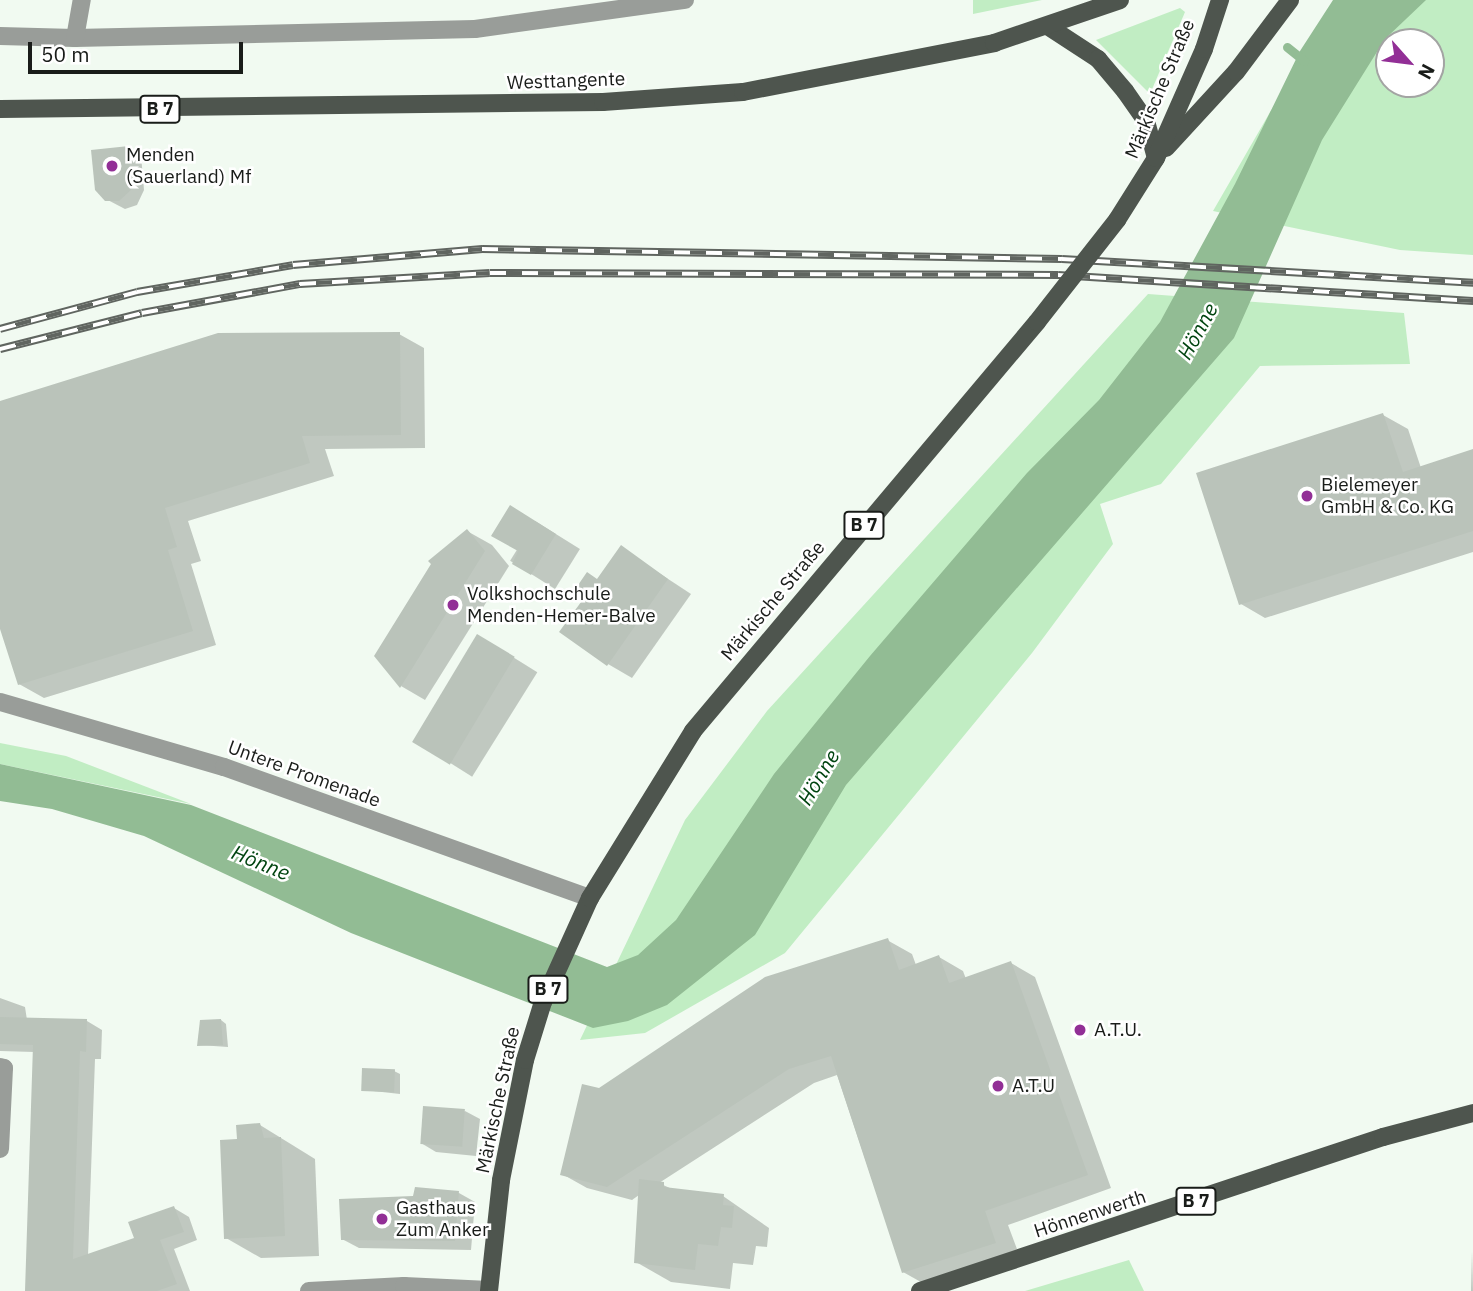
<!DOCTYPE html>
<meta charset="utf-8">
<style>
body{margin:0}
#map{position:relative;width:1473px;height:1291px;overflow:hidden;background:#f1faf1;font-family:"IBM Plex Sans",sans-serif}
div>[style]{position:absolute}
[style*='--x']{left:calc(var(--x)*1px);top:calc(var(--y)*1px);width:calc(var(--w)*1px);rotate:calc(var(--a)*1deg)}
.green>*{inset:0;background:#c1edc3}
.water>*{inset:0;background:#92bc94}
.shadow>*{inset:0;background:#0003;transform-origin:0 0}
.stream>*{height:9px;margin:-4.5px;padding:0 4.5px;transform-origin:4.5px;border-radius:4.5px;background:#92bc94}
.building>*{inset:0;background:#bac3ba;transform-origin:0 0}
.minor>*{height:18px;margin:-9px;padding:0 9px;transform-origin:9px;border-radius:9px;background:#999d99}
.major>*{height:18px;margin:-9px;padding:0 9px;transform-origin:9px;border-radius:9px;background:#4e554e}
.rail>*{height:8px;margin-top:-4px;transform-origin:0;background:repeating-linear-gradient(90deg,#fff 0 16px,#606560 0 32px);box-sizing:border-box;border-block:2px solid #606560}
.major-bridge>*{height:18px;margin:-9px;padding:0 9px;transform-origin:9px;border-radius:9px;background:#4e554e}
.dots>*{width:19px;height:19px;translate:-50% -50%;box-sizing:border-box;border:4px solid #fff;border-radius:50%}
span{translate:-50% -50%;white-space:nowrap;text-align:center;line-height:1.15;-webkit-text-stroke:5px #fff;paint-order:stroke}
.shield-label span{padding:2px 5px;background:#fff;border:2px solid;border-radius:5px;-webkit-text-stroke-width:0}
.shield-label{font-size:18px;color:#191c19;font-weight:700}
.street-label{font-size:19px;color:#191c19}
.poi-label{font-size:19px;color:#191c19}
.left{translate:0 -50%;text-align:left}
.water-label{font-size:21px;color:#004410;font-style:italic}
.north{position:absolute;left:1375px;top:28px;width:70px;height:70px;box-sizing:border-box;background:#fff;border:2px solid #a3a4a3;border-radius:50%;rotate:118deg;font-size:19px;font-weight:700;line-height:28px;text-align:center;color:#191c19}
.north::after{content:'';display:block;margin:auto;width:24px;height:32px;background:#922f96;clip-path:polygon(50% 0,100% 100%,50% 72%,0 100%)}
.scale{position:absolute;left:28px;top:42px;width:215px;height:32px;box-sizing:border-box;border:4px solid #191c19;border-top:0;padding-left:9px;font-size:21px;line-height:24px;white-space:nowrap;color:#191c19;-webkit-text-stroke:5px #fff;paint-order:stroke}
</style>
<div id="map">
<div class="green">
<i style="clip-path:polygon(973px 0,1042px 0,973px 14px)"></i>
<i style="clip-path:polygon(evenodd,1347px 0,1473px 0,1473px 255px,1400px 250px,1213px 211px,1314px 36px,1347px 0,1389px 42px,1431px 42px,1431px 84px,1389px 84px,1389px 42px)"></i>
<i style="clip-path:polygon(1180px 8px,1185px 12px,1150px 94px,1096px 40px)"></i>
<i style="clip-path:polygon(1148px 294px,1404px 313px,1410px 364px,1260px 366px,1161px 484px,1100px 504px,1113px 544px,1032px 653px,785px 953px,645px 1033px,580px 1040px,685px 820px,767px 711px)"></i>
<i style="clip-path:polygon(0 743px,66px 756px,191px 804px,0 764px)"></i>
<i style="clip-path:polygon(1129px 1260px,1144px 1291px,1025px 1291px)"></i>
</div>
<div class="water">
<i style="clip-path:polygon(1333px 0,1426px 0,1385px 39px,1322px 140px,1234px 338px,846px 785px,755px 935px,667px 1005px,628px 1021px,593px 1028px,351px 933px,144px 836px,52px 809px,0 801px,0 764px,191px 805px,607px 967px,638px 955px,676px 920px,774px 774px,870px 656px,1027px 473px,1099px 400px,1160px 322px,1235px 184px,1300px 51px)"></i>
</div>
<div class="shadow">
<i style="clip-path:polygon(129px 148px,141px 155px,144px 190px,137px 205px,125px 209px,102px 197px)"></i>
<i style="clip-path:polygon(399px 334px,424px 348px,425px 448px,325px 449px,334px 476px,188px 521px,201px 561px,191px 564px,216px 645px,44px 698px,19px 684px,0 623px,0 402px)"></i>
<i style="clip-path:polygon(1383px 415px,1408px 429px,1421px 468px,1473px 451px,1473px 552px,1265px 618px,1241px 604px)"></i>
<i style="left:535px;top:521px;width:53px;height:47px;rotate:32deg"></i>
<i style="clip-path:polygon(467px 531px,492px 545px,509px 566px,425px 700px,401px 686px)"></i>
<i style="clip-path:polygon(621px 548px,691px 594px,632px 678px,608px 664px,598px 580px)"></i>
<i style="left:500px;top:649px;width:44px;height:123px;rotate:32deg"></i>
<i style="clip-path:polygon(887px 940px,912px 954px,916px 965px,939px 957px,963px 971px,966px 979px,1011px 963px,1035px 977px,1111px 1188px,1008px 1225px,1020px 1257px,928px 1286px,903px 1272px,837px 1075px,814px 1083px,659px 1183px,676px 1191px,723px 1196px,769px 1228px,767px 1247px,756px 1246px,753px 1265px,733px 1263px,730px 1289px,671px 1282px,636px 1262px,639px 1195px,632px 1200px,587px 1188px,562px 1174px,599px 1090px)"></i>
<i style="clip-path:polygon(0 998px,25px 1007px,27px 1020px,87px 1021px,102px 1030px,101px 1059px,95px 1059px,88px 1256px,136px 1239px,174px 1208px,189px 1217px,197px 1240px,174px 1249px,190px 1291px,27px 1291px,34px 1052px,0 1051px)"></i>
<i style="clip-path:polygon(221px 1020px,226px 1024px,228px 1047px,199px 1045px)"></i>
<i style="clip-path:polygon(394px 1071px,400px 1074px,400px 1094px,364px 1090px)"></i>
<i style="clip-path:polygon(465px 1111px,480px 1119px,476px 1156px,436px 1152px,421px 1143px)"></i>
<i style="clip-path:polygon(260px 1125px,315px 1159px,319px 1256px,261px 1258px,226px 1238px,238px 1141px)"></i>
<i style="clip-path:polygon(459px 1193px,475px 1202px,471px 1250px,359px 1248px,342px 1239px,415px 1197px)"></i>
<i style="clip-path:polygon(1472px 1251px,1473px 1291px,1471px 1291px)"></i>
</div>
<div class="stream">
<i style="--x:1287;--y:47;--w:22;--a:39"></i>
</div>
<div class="building">
<i style="clip-path:polygon(129px 146px,131px 190px,119px 201px,105px 201px,95px 190px,91px 150px)"></i>
<i style="clip-path:polygon(400px 332px,401px 435px,302px 436px,310px 463px,165px 508px,177px 547px,168px 550px,193px 631px,18px 685px,0 629px,0 401px,218px 333px)"></i>
<i style="clip-path:polygon(1383px 413px,1403px 472px,1473px 449px,1473px 531px,1239px 605px,1196px 473px)"></i>
<i style="clip-path:polygon(510px 505px,556px 534px,531px 575px,512px 564px,518px 551px,491px 536px)"></i>
<i style="clip-path:polygon(467px 529px,485px 551px,400px 688px,374px 656px,431px 564px,428px 561px)"></i>
<i style="clip-path:polygon(621px 545px,668px 579px,607px 666px,559px 632px,584px 598px,574px 591px,587px 572px,597px 579px)"></i>
<i style="left:477px;top:634px;width:44px;height:126px;rotate:31deg"></i>
<i style="clip-path:polygon(888px 938px,899px 970px,939px 955px,949px 983px,1011px 961px,1088px 1175px,985px 1211px,996px 1243px,902px 1273px,831px 1056px,789px 1069px,607px 1187px,560px 1175px,582px 1084px,599px 1088px,765px 977px)"></i>
<i style="clip-path:polygon(0 1017px,87px 1019px,86px 1052px,80px 1051px,73px 1259px,134px 1238px,128px 1222px,174px 1206px,184px 1232px,160px 1240px,177px 1284px,157px 1291px,25px 1291px,33px 1045px,0 1044px)"></i>
<i style="clip-path:polygon(221px 1019px,223px 1045px,197px 1046px,200px 1020px)"></i>
<i style="left:362px;top:1068px;width:33px;height:23px;rotate:2deg"></i>
<i style="left:423px;top:1106px;width:42px;height:38px;rotate:4deg"></i>
<i style="clip-path:polygon(260px 1123px,264px 1138px,281px 1137px,285px 1236px,224px 1239px,220px 1140px,237px 1139px,236px 1125px)"></i>
<i style="clip-path:polygon(639px 1179px,664px 1182px,664px 1187px,724px 1194px,723px 1205px,734px 1206px,732px 1228px,721px 1227px,718px 1246px,698px 1244px,695px 1270px,634px 1263px)"></i>
<i style="clip-path:polygon(415px 1187px,459px 1191px,455px 1241px,341px 1240px,339px 1199px,413px 1196px)"></i>
</div>
<div class="minor">
<i style="--x:0;--y:36;--w:75;--a:1.5"></i>
<i style="--x:75;--y:38;--w:400;--a:-1.3"></i>
<i style="--x:475;--y:29;--w:212;--a:-7.9"></i>
<i style="--x:75;--y:38;--w:39;--a:-80"></i>
<i style="--x:0;--y:702;--w:233;--a:16.2"></i>
<i style="--x:224;--y:767;--w:389;--a:19.7"></i>
<i style="--x:0;--y:1067;--w:4;--a:14"></i>
<i style="--x:4;--y:1068;--w:81;--a:92.8"></i>
<i style="--x:309;--y:1291;--w:95;--a:-3"></i>
<i style="--x:404;--y:1286;--w:85;--a:2.7"></i>
</div>
<div class="major">
<i style="--x:1049;--y:27;--w:59;--a:33.1"></i>
<i style="--x:1098;--y:59;--w:42;--a:49.8"></i>
<i style="--x:1125;--y:91;--w:37;--a:55"></i>
<i style="--x:1146;--y:121;--w:38;--a:75"></i>
<i style="--x:0;--y:109;--w:603;--a:-0.67"></i>
<i style="--x:603;--y:102;--w:140;--a:-4.1"></i>
<i style="--x:743;--y:92;--w:256;--a:-11"></i>
<i style="--x:994;--y:43;--w:133;--a:-18.8"></i>
<i style="--x:1166;--y:148;--w:103;--a:-47.4"></i>
<i style="--x:1236;--y:72;--w:90;--a:-53.1"></i>
<i style="--x:1117;--y:220;--w:73;--a:-57.8"></i>
<i style="--x:1156;--y:158;--w:119;--a:-66.2"></i>
<i style="--x:1204;--y:49;--w:52;--a:-71.9"></i>
<i style="--x:489;--y:1291;--w:112;--a:-83.8"></i>
<i style="--x:501;--y:1180;--w:122;--a:-78.7"></i>
<i style="--x:525;--y:1060;--w:61;--a:-72.8"></i>
<i style="--x:543;--y:1002;--w:114;--a:-65.7"></i>
<i style="--x:590;--y:898;--w:196;--a:-58.3"></i>
<i style="--x:693;--y:731;--w:534;--a:-49.93"></i>
<i style="--x:920;--y:1291;--w:488;--a:-18.4"></i>
<i style="--x:1383;--y:1137;--w:93;--a:-14.9"></i>
</div>
<div class="rail">
<i style="--x:0;--y:329;--w:142;--a:-15.1"></i>
<i style="--x:137;--y:292;--w:158;--a:-9.8"></i>
<i style="--x:293;--y:265;--w:190;--a:-4.8"></i>
<i style="--x:482;--y:249;--w:580;--a:0.99"></i>
<i style="--x:1062;--y:259;--w:412;--a:3.3"></i>
<i style="--x:0;--y:349;--w:146;--a:-14.2"></i>
<i style="--x:142;--y:313;--w:161;--a:-10.4"></i>
<i style="--x:300;--y:284;--w:190;--a:-3.3"></i>
<i style="--x:490;--y:273;--w:568;--a:0.2"></i>
<i style="--x:1058;--y:275;--w:416;--a:3.6"></i>
</div>
<div class="major-bridge">
<i style="--x:1037;--y:322;--w:130;--a:-51.9"></i>
</div>
<div class="dots">
<i style="left:112px;top:166px;background:#922f96"></i>
<i style="left:1307px;top:496px;background:#922f96"></i>
<i style="left:453px;top:605px;background:#922f96"></i>
<i style="left:1080px;top:1030px;background:#922f96"></i>
<i style="left:998px;top:1086px;background:#922f96"></i>
<i style="left:382px;top:1219px;background:#922f96"></i>
</div>
<div class="shield-label">
<span style="left:160px;top:109px">B 7</span>
<span style="left:864px;top:525px">B 7</span>
<span style="left:548px;top:989px">B 7</span>
<span style="left:1196px;top:1201px">B 7</span>
</div>
<div class="street-label">
<span style="left:566px;top:81px;rotate:-2deg">Westtangente</span>
<span style="left:1160px;top:89px;rotate:-67deg">Märkische Straße</span>
<span style="left:773px;top:601px;rotate:-50deg">Märkische Straße</span>
<span style="left:304px;top:774px;rotate:20deg">Untere Promenade</span>
<span style="left:498px;top:1100px;rotate:-78deg">Märkische Straße</span>
<span style="left:1090px;top:1214px;rotate:-18deg">Hönnenwerth</span>
</div>
<div class="poi-label">
<span class="left" style="left:126px;top:166px">Menden<br>(Sauerland) Mf</span>
<span class="left" style="left:1321px;top:496px">Bielemeyer<br>GmbH &amp; Co. KG</span>
<span class="left" style="left:467px;top:605px">Volkshochschule<br>Menden-Hemer-Balve</span>
<span class="left" style="left:1094px;top:1030px">A.T.U.</span>
<span class="left" style="left:1012px;top:1086px">A.T.U</span>
<span class="left" style="left:396px;top:1219px">Gasthaus<br>Zum Anker</span>
</div>
<div class="water-label">
<span style="left:1197px;top:331px;rotate:-61deg">Hönne</span>
<span style="left:818px;top:777px;rotate:-59deg">Hönne</span>
<span style="left:261px;top:862px;rotate:22deg">Hönne</span>
</div>
<div class="north">N</div>
<div class="scale">50 m</div>
</div>
